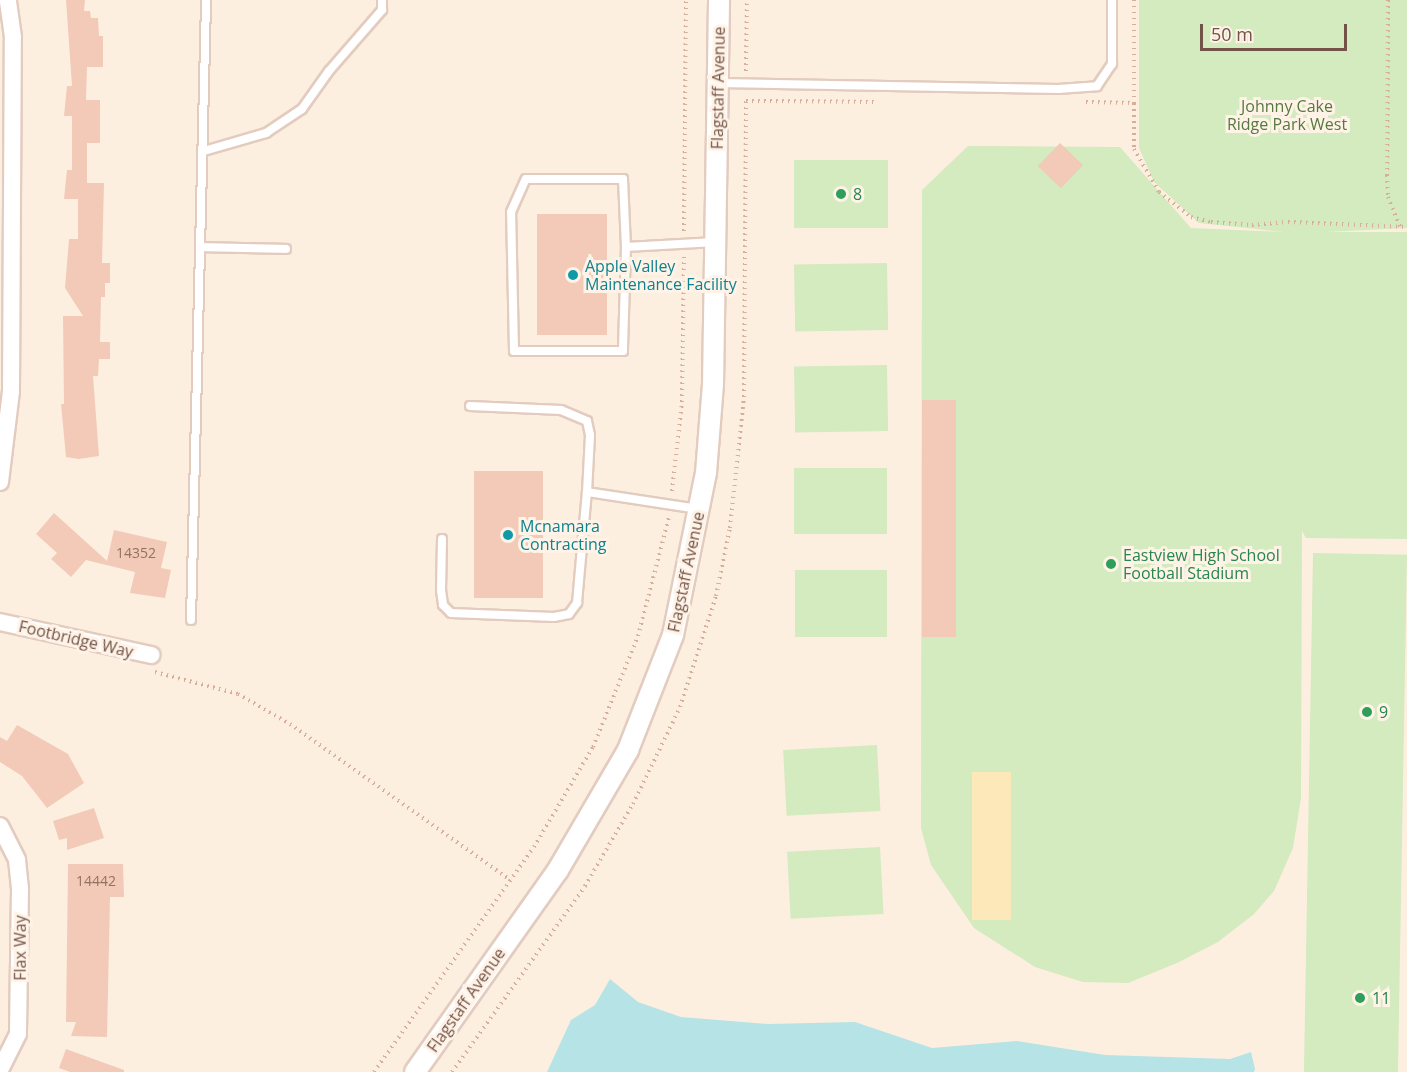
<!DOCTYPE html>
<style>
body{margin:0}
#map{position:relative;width:1407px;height:1072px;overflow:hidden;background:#fdefe0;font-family:"Open Sans",sans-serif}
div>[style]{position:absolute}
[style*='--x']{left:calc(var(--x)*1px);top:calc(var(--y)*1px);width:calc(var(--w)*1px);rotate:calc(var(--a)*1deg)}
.green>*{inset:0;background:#d4eabf;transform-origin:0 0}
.sand>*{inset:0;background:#fde8ba;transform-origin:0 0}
.water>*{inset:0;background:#b5e3e6}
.building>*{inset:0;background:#f2cab7;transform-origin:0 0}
.path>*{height:4px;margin-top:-2px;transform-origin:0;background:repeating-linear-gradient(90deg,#d7ad9b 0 1.5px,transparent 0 6px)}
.roads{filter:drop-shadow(2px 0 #e3ccbf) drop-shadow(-2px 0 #e3ccbf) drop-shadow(0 2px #e3ccbf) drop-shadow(0 -2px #e3ccbf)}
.service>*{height:8px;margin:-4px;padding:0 4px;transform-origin:4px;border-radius:4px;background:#fff}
.minor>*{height:16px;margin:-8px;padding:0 8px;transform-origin:8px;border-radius:8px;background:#fff}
.tertiary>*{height:20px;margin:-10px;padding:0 10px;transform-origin:10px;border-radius:10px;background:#fff}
.dots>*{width:16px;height:16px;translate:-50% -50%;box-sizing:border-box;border:3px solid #fff3e7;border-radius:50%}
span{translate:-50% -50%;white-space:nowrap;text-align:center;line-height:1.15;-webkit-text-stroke:6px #fff3e7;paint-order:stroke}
.number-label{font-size:14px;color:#937163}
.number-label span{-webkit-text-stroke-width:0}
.street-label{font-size:16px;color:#735347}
.park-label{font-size:16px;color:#55793f}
.leisure-label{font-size:16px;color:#27864d}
.left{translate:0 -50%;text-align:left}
.culture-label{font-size:16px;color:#0d838f}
.scale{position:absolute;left:1200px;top:24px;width:147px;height:27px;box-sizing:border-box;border:3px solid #735347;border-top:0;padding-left:8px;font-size:18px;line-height:21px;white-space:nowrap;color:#735347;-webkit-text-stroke:4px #fff3e7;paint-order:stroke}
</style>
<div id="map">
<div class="green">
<i style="clip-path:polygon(1139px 0,1407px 0,1407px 228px,1326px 232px,1407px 232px,1407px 539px,1306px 538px,1302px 531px,1301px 798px,1293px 848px,1274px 891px,1254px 914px,1218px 942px,1177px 963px,1128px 983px,1083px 982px,1035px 967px,974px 928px,931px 865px,921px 828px,922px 190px,968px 146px,1120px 147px,1191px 228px,1285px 232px,1199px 223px,1154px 182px,1139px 148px)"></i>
<i style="left:794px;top:160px;width:94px;height:68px"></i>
<i style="left:887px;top:263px;width:67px;height:93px;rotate:89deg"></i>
<i style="left:887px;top:365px;width:66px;height:93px;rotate:89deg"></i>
<i style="left:794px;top:468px;width:93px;height:66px"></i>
<i style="left:1313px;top:553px;width:94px;height:519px;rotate:1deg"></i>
<i style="left:795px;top:570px;width:92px;height:67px"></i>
<i style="left:877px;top:745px;width:66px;height:94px;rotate:87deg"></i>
<i style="left:880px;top:847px;width:67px;height:93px;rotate:87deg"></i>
</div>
<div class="sand">
<i style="left:972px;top:772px;width:39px;height:148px"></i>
</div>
<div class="water">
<i style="clip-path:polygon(610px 979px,638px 1002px,681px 1017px,768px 1024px,855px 1022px,932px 1048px,1017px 1041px,1105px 1055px,1230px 1059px,1251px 1052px,1255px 1069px,1254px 1072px,547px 1072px,571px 1020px,595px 1005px)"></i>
</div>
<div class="building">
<i style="clip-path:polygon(66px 0,85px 0,84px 11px,90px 11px,91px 18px,98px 18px,99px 36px,103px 36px,103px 67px,87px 67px,86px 100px,100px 100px,100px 143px,87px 143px,87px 183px,104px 183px,102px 263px,110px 263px,110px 283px,105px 283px,105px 297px,101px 297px,100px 342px,110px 342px,110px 359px,99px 359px,98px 376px,93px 376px,99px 456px,79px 459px,66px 457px,61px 404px,64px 404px,63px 316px,83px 316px,65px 288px,69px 239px,78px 239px,78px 199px,64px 199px,67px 170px,72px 170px,72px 116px,64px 116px,67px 86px,72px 86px)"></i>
<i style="left:1060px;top:143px;width:32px;height:32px;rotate:44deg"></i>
<i style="left:607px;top:214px;width:121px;height:70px;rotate:90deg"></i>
<i style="left:922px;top:400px;width:34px;height:237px"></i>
<i style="left:474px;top:471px;width:69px;height:127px"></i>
<i style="clip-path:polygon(54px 513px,107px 561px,114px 530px,167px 542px,161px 568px,171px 570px,165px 598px,130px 593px,135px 572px,86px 560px,71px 577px,51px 559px,57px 553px,36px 534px)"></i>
<i style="clip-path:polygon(17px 725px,68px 754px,84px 783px,47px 808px,22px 776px,0 762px,0 737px,7px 741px)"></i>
<i style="clip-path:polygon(94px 808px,104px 838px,67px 850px,67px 838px,59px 840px,53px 821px)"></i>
<i style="clip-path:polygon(68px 864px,123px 864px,124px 897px,110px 897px,107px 1037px,71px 1036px,76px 1022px,66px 1022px)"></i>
<i style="clip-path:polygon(66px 1049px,124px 1070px,124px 1072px,70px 1072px,59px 1068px)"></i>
</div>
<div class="path">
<i style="--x:1388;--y:0;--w:175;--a:90.3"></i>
<i style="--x:1387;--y:175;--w:22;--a:87"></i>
<i style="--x:1388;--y:197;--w:32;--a:68"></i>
<i style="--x:746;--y:71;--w:71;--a:-89.2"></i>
<i style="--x:746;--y:101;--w:132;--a:0.4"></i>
<i style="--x:1086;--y:102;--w:48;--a:1.2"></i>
<i style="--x:1134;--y:103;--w:46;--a:90"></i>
<i style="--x:1134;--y:149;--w:50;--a:59.8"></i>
<i style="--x:1159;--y:192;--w:41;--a:38"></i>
<i style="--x:1191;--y:217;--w:21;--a:14"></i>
<i style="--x:1211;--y:222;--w:41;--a:4.2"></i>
<i style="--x:1252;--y:225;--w:36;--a:-5"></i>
<i style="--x:1288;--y:222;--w:119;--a:2.4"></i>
<i style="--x:1134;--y:103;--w:103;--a:-90"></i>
<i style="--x:684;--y:231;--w:231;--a:-89.5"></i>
<i style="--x:672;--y:491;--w:90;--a:-83.6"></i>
<i style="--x:682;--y:402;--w:145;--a:-89.2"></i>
<i style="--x:155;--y:672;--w:86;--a:14.8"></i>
<i style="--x:238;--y:694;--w:60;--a:30"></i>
<i style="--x:290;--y:724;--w:270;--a:35.3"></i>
<i style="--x:374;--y:1072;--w:276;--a:-54.6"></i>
<i style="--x:534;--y:847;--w:116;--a:-59.5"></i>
<i style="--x:593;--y:747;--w:120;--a:-67.9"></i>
<i style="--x:638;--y:636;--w:123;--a:-75.4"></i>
<i style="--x:452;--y:1072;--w:229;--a:-54.4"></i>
<i style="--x:585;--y:886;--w:95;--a:-59.7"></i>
<i style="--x:633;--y:804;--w:108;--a:-64.1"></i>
<i style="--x:680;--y:707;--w:117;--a:-72"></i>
<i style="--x:716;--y:596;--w:69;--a:-78.4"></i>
<i style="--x:730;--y:528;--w:132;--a:-83.9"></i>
<i style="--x:744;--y:397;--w:300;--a:-89.6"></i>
</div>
<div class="roads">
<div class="service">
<i style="--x:719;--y:83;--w:339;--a:1"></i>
<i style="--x:1058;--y:89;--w:39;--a:-4"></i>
<i style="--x:1097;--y:86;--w:27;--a:-56"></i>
<i style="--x:1112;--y:64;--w:64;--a:-90"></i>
<i style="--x:204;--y:151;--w:65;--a:-16.2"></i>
<i style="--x:266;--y:133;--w:43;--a:-33.7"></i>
<i style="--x:302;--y:109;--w:47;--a:-54.6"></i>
<i style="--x:329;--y:71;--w:81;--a:-49"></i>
<i style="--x:382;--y:10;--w:10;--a:-90"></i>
<i style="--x:201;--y:247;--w:85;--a:1.3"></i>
<i style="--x:626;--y:247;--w:104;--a:91.7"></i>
<i style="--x:623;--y:351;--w:109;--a:180"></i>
<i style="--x:514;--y:351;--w:139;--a:-91.2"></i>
<i style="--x:511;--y:212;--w:36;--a:-66"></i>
<i style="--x:526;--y:179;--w:97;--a:0"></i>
<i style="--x:623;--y:179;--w:68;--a:87.5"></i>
<i style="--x:626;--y:247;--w:90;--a:-3.2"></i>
<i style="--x:470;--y:406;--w:91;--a:2.5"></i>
<i style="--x:561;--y:410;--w:28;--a:23"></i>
<i style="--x:587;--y:421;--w:14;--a:78"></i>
<i style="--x:590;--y:435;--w:57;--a:93"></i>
<i style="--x:442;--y:539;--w:51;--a:91.1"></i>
<i style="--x:441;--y:590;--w:15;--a:82"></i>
<i style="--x:443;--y:605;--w:11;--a:45"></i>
<i style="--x:451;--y:613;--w:103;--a:2.2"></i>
<i style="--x:554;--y:617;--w:15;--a:-11"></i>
<i style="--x:569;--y:614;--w:14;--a:-54"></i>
<i style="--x:577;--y:603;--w:111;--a:-84.9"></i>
<i style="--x:587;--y:492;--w:112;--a:8.7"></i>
<i style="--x:191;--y:620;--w:620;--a:-88.61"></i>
</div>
<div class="minor">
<i style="--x:0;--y:482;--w:92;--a:-83.1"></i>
<i style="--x:11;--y:391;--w:354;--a:-89.7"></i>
<i style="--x:13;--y:37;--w:37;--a:-98"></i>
<i style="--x:0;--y:622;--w:155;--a:12.3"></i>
<i style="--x:0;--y:826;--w:38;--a:63"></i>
<i style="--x:17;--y:860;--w:29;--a:84"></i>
<i style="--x:20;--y:889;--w:145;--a:90.8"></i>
<i style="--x:18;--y:1034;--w:40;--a:116.6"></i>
</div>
<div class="tertiary">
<i style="--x:415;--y:1072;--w:247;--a:-54.7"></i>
<i style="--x:558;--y:870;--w:139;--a:-59.7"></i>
<i style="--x:628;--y:750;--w:123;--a:-68.6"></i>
<i style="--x:673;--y:635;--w:165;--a:-78.5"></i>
<i style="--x:706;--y:473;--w:88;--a:-85.5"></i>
<i style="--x:713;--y:385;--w:385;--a:-89.1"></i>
</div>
</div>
<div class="dots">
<i style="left:841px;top:194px;background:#2e9e5b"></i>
<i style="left:573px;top:275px;background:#0f9aa8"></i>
<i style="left:508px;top:535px;background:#0f9aa8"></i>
<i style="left:1111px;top:564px;background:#2e9e5b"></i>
<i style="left:1367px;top:712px;background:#2e9e5b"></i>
<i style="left:1360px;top:998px;background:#2e9e5b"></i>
</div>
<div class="number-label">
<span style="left:136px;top:553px">14352</span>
<span style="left:96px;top:881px">14442</span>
</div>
<div class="street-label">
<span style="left:718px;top:88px;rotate:-89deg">Flagstaff Avenue</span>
<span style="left:686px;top:572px;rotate:-78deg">Flagstaff Avenue</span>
<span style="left:76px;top:639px;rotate:13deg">Footbridge Way</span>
<span style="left:20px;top:948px;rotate:-90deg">Flax Way</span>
<span style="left:466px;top:1000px;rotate:-55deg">Flagstaff Avenue</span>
</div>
<div class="park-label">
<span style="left:1287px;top:115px">Johnny Cake<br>Ridge Park West</span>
</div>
<div class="leisure-label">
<span class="left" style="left:853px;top:194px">8</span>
<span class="left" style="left:1123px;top:564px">Eastview High School<br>Football Stadium</span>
<span class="left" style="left:1379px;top:712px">9</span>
<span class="left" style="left:1372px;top:998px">11</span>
</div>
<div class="culture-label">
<span class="left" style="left:585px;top:275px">Apple Valley<br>Maintenance Facility</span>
<span class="left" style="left:520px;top:535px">Mcnamara<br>Contracting</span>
</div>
<div class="scale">50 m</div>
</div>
